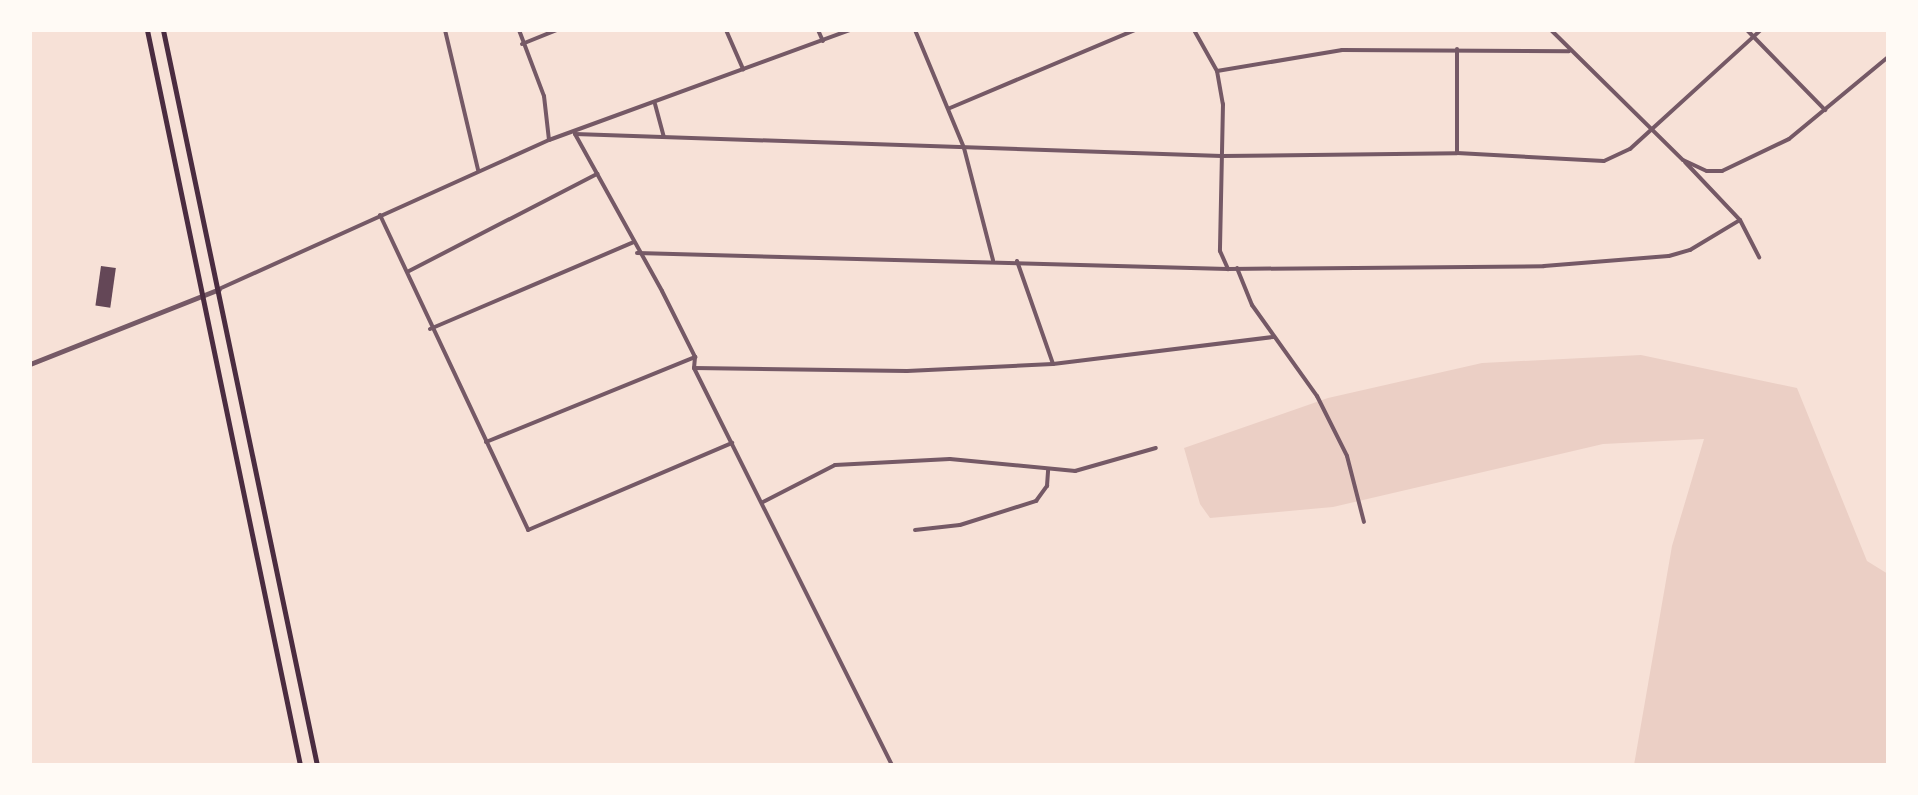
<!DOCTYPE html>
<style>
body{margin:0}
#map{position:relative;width:1918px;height:795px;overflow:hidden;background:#f7e1d7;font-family:Inter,sans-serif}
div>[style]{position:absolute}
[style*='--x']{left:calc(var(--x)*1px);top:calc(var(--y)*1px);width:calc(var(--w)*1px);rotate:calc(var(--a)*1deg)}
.green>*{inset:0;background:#ebcfc5}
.building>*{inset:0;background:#644757;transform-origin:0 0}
.minor>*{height:4px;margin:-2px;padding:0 2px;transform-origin:2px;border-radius:2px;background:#755966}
.tertiary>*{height:5px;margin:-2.5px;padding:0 2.5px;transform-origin:2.5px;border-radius:2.5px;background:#755966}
.secondary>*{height:5px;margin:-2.5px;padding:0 2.5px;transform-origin:2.5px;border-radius:2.5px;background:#4a2c40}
span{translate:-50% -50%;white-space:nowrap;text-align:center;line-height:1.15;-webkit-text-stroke:6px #fffaf5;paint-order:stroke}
.frame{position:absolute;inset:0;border:32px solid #fffaf5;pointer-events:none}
</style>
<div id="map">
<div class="green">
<i style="clip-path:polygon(1641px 355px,1797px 388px,1867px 561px,1888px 574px,1888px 765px,1634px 765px,1672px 546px,1704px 439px,1603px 444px,1333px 507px,1210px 518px,1200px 504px,1184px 448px,1328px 398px,1482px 363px)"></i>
</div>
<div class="building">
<i style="left:101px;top:266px;width:15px;height:40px;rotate:8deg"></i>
</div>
<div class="minor">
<i style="--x:445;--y:30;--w:144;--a:76.7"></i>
<i style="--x:519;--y:30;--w:71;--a:69.3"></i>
<i style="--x:544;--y:96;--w:44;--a:83.5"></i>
<i style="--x:726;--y:30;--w:43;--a:66.4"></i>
<i style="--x:818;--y:30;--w:12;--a:66"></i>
<i style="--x:915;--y:30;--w:128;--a:67.4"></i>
<i style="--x:964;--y:148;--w:116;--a:75.5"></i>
<i style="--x:1194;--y:30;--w:47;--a:60.7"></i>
<i style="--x:1217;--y:71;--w:34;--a:80"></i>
<i style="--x:1223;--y:104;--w:147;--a:91.2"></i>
<i style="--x:1220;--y:251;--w:20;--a:66"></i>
<i style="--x:1551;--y:30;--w:185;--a:44.6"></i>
<i style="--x:1683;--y:160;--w:26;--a:25"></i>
<i style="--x:1707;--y:171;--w:15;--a:0"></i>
<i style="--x:1722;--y:171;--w:74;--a:-25.5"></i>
<i style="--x:1789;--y:139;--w:129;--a:-39.6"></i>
<i style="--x:1747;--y:30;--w:112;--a:45.7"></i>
<i style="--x:522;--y:44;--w:37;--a:-22"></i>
<i style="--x:1217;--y:71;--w:127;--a:-9.5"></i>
<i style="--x:1342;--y:50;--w:227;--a:0.3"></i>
<i style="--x:655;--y:104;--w:34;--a:75"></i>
<i style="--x:950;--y:108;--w:201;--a:-22.9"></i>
<i style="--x:575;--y:134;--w:647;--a:1.95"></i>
<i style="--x:1222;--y:156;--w:235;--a:-0.7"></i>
<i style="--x:1457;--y:153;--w:147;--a:3.1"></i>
<i style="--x:1604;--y:161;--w:29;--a:-25"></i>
<i style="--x:1630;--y:149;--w:177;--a:-42.3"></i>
<i style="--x:575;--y:134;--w:179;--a:61"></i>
<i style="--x:662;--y:291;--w:74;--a:63.4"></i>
<i style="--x:695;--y:357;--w:11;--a:95"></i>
<i style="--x:694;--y:368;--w:444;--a:63.5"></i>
<i style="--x:1457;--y:153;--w:104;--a:-90"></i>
<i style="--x:1685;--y:162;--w:80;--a:46.5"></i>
<i style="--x:1740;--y:220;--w:42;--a:62.8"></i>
<i style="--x:380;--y:215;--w:348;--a:64.8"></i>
<i style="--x:528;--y:530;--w:222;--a:-23.1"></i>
<i style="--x:637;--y:253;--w:591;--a:1.55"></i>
<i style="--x:1228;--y:269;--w:316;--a:-0.5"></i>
<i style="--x:1544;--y:266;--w:125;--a:-4.6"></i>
<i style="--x:1669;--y:256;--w:22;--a:-16"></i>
<i style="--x:1690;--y:250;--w:58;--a:-31"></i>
<i style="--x:1017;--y:261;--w:109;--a:70.7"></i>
<i style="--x:1237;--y:268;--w:40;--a:68"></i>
<i style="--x:1252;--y:305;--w:112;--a:54.5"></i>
<i style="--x:1317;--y:396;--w:67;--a:63.4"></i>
<i style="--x:1347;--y:456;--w:68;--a:75.6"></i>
<i style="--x:409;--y:271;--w:212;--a:-27.3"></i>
<i style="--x:219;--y:289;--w:362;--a:-24.3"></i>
<i style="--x:549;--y:140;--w:320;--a:-20.1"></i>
<i style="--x:430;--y:329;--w:220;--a:-23.1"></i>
<i style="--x:694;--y:368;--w:213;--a:0.8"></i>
<i style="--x:907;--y:371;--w:146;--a:-2.7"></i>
<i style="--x:1053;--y:364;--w:222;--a:-7"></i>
<i style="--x:486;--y:442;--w:226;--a:-22.1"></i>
<i style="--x:763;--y:502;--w:81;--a:-27.2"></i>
<i style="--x:835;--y:465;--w:115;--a:-3"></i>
<i style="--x:950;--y:459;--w:126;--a:5.5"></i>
<i style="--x:1075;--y:471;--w:84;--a:-15.9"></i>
<i style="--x:915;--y:530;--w:45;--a:-6.3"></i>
<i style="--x:960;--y:525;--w:80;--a:-17.5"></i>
<i style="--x:1036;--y:501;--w:19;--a:-54"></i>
<i style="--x:1047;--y:486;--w:16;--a:-86"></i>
</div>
<div class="tertiary">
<i style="--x:30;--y:364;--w:203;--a:-21.6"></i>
</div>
<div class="secondary">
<i style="--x:147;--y:30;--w:751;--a:78.24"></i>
<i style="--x:163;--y:30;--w:751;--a:78.17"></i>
</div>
<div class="frame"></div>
</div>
